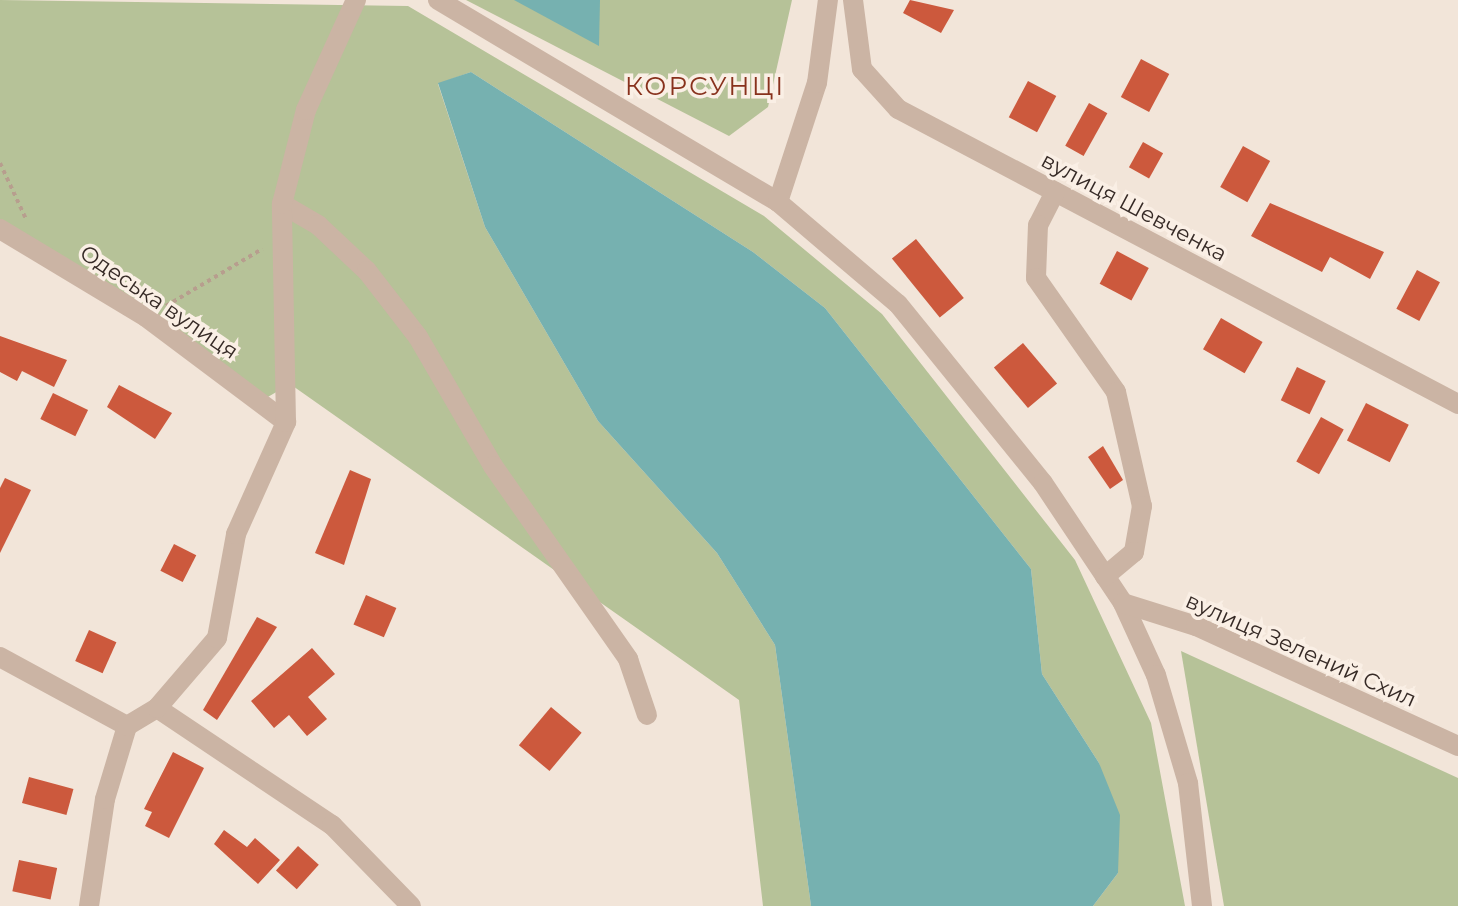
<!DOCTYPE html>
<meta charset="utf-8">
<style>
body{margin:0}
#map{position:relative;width:1458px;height:906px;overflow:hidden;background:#f2e5d9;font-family:Montserrat,sans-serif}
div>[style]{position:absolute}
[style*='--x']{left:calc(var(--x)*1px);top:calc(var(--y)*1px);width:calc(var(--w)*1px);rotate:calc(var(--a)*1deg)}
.green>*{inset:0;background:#b6c298}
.water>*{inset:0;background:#76b1b0}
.building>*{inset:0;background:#cc593d;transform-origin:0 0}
.path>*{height:4px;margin-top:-2px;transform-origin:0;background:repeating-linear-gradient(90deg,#b79e8e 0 4px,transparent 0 8px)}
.minor>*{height:20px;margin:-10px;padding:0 10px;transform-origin:10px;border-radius:10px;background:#cbb4a4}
span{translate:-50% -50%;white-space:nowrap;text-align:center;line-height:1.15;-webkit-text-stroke:7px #faefe5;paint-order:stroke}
.street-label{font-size:22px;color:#362a26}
.quarter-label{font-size:26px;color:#88311c;letter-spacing:2px}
</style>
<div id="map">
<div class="green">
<i style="clip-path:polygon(0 0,408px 6px,764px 216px,882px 314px,1075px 560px,1151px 723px,1185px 906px,1093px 906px,1118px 873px,1099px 763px,1042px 674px,1031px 569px,825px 308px,753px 252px,471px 72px,438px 84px,485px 227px,598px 421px,717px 553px,775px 645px,811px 906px,763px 906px,739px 700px,290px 384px,261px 401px,0 229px)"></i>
<i style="clip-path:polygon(466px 0,792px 0,768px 107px,729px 136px)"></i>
<i style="clip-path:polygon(1181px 651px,1458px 778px,1458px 906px,1224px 906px)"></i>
</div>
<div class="water">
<i style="clip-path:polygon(514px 0,600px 0,599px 46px)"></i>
<i style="clip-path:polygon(471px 72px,753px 252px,825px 308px,1031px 569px,1042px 674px,1099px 763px,1120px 815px,1118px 873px,1093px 906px,811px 906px,775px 645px,717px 553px,598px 421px,485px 227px,438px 83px)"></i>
</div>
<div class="building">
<i style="clip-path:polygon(910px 0,954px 10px,941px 33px,903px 13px)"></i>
<i style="left:1141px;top:59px;width:32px;height:43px;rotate:28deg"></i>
<i style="left:1028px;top:81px;width:32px;height:41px;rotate:28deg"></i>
<i style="left:1089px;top:103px;width:21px;height:49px;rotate:29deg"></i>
<i style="left:1143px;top:142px;width:23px;height:29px;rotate:29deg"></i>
<i style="left:1243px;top:146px;width:31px;height:47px;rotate:29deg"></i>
<i style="clip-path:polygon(1270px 203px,1384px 252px,1370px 279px,1330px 257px,1322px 272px,1251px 236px)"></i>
<i style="left:916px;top:239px;width:76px;height:31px;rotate:51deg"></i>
<i style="left:1117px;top:251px;width:36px;height:37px;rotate:28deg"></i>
<i style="left:1417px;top:270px;width:26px;height:44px;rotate:28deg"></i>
<i style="left:1221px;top:318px;width:48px;height:36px;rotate:30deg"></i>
<i style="clip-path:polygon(0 336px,67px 360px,54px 387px,22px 371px,17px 381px,0 372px)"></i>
<i style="left:1023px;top:343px;width:53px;height:38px;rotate:50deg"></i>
<i style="left:1297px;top:367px;width:32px;height:37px;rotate:26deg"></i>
<i style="clip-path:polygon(119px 385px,172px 413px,155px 439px,107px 407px)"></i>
<i style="left:53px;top:393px;width:39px;height:29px;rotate:26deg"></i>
<i style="left:1366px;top:403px;width:48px;height:42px;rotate:27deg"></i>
<i style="left:1321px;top:417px;width:26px;height:51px;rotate:29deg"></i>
<i style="clip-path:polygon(1103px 446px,1123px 480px,1110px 489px,1088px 457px)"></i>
<i style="clip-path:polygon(350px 470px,371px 479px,344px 565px,315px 553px)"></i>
<i style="clip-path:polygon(5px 478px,31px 490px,0 553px,0 488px)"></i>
<i style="left:174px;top:544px;width:25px;height:30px;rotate:27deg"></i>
<i style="left:366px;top:595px;width:33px;height:32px;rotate:23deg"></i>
<i style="clip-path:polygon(257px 617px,277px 627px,217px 720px,203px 710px)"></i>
<i style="left:89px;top:630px;width:30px;height:34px;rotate:24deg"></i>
<i style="clip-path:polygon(312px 648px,335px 674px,308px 697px,327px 719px,307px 736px,289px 715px,274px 728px,251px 701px)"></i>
<i style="left:551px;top:707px;width:40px;height:50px;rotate:40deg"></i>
<i style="clip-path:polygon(173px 752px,204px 768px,169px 838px,145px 826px,152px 812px,144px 809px)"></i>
<i style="left:29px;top:777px;width:46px;height:27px;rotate:15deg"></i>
<i style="clip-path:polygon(224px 830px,247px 847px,255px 838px,280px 860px,258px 884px,214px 844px)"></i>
<i style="left:298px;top:846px;width:28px;height:33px;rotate:42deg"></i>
<i style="left:19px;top:860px;width:39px;height:32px;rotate:12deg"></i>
</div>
<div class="path">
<i style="--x:0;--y:163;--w:62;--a:65.1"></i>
<i style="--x:166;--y:306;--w:112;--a:-30.7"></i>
</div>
<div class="minor">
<i style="--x:438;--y:0;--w:395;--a:30.7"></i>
<i style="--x:778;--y:202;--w:157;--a:40.4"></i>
<i style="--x:898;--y:304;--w:230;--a:51"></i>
<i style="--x:1043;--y:483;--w:144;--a:56.3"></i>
<i style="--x:1123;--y:603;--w:79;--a:65.4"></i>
<i style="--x:1156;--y:675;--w:113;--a:73.5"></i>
<i style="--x:1188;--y:783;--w:124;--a:83.5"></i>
<i style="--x:853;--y:0;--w:70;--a:82.6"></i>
<i style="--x:862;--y:69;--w:54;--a:48"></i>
<i style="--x:898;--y:109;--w:633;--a:27.78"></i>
<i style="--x:1055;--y:192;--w:37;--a:117"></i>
<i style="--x:1038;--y:225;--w:53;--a:92.2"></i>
<i style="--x:1036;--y:278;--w:139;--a:54.9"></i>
<i style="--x:1116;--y:392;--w:117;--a:77.2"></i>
<i style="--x:1142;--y:506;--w:47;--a:99.9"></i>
<i style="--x:1134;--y:552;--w:38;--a:140"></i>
<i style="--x:778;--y:202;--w:125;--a:-71.9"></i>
<i style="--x:817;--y:83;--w:84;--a:-82.5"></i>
<i style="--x:282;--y:204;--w:42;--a:30.3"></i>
<i style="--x:318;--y:225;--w:67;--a:43.2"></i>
<i style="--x:367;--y:271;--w:83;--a:52.3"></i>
<i style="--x:418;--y:337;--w:149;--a:59.8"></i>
<i style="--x:493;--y:466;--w:236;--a:55"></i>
<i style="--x:628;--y:659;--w:59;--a:71.3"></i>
<i style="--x:0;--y:229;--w:170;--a:31.1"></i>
<i style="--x:146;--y:317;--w:175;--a:36.9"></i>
<i style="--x:1123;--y:603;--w:77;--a:17.5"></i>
<i style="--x:1196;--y:626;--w:288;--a:24.6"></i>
<i style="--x:0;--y:657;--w:145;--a:28.5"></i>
<i style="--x:157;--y:708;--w:211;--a:33.8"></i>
<i style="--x:332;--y:825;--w:113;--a:45.7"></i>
<i style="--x:89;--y:906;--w:108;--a:-81.5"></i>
<i style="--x:105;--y:799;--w:76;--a:-73.2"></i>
<i style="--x:127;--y:726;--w:35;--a:-31"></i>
<i style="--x:157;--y:708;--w:92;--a:-49.4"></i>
<i style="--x:217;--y:638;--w:106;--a:-79.6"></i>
<i style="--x:236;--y:534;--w:123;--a:-65.9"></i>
<i style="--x:286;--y:422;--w:218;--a:-91.1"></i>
<i style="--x:282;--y:204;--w:97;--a:-75.7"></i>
<i style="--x:306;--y:110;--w:121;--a:-65.6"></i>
</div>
<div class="street-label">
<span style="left:1134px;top:207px;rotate:28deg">вулиця Шевченка</span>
<span style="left:159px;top:302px;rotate:34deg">Одеська вулиця</span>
<span style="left:1301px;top:650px;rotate:24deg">вулиця Зелений Схил</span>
</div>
<div class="quarter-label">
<span style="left:705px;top:87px">КОРСУНЦІ</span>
</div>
</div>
